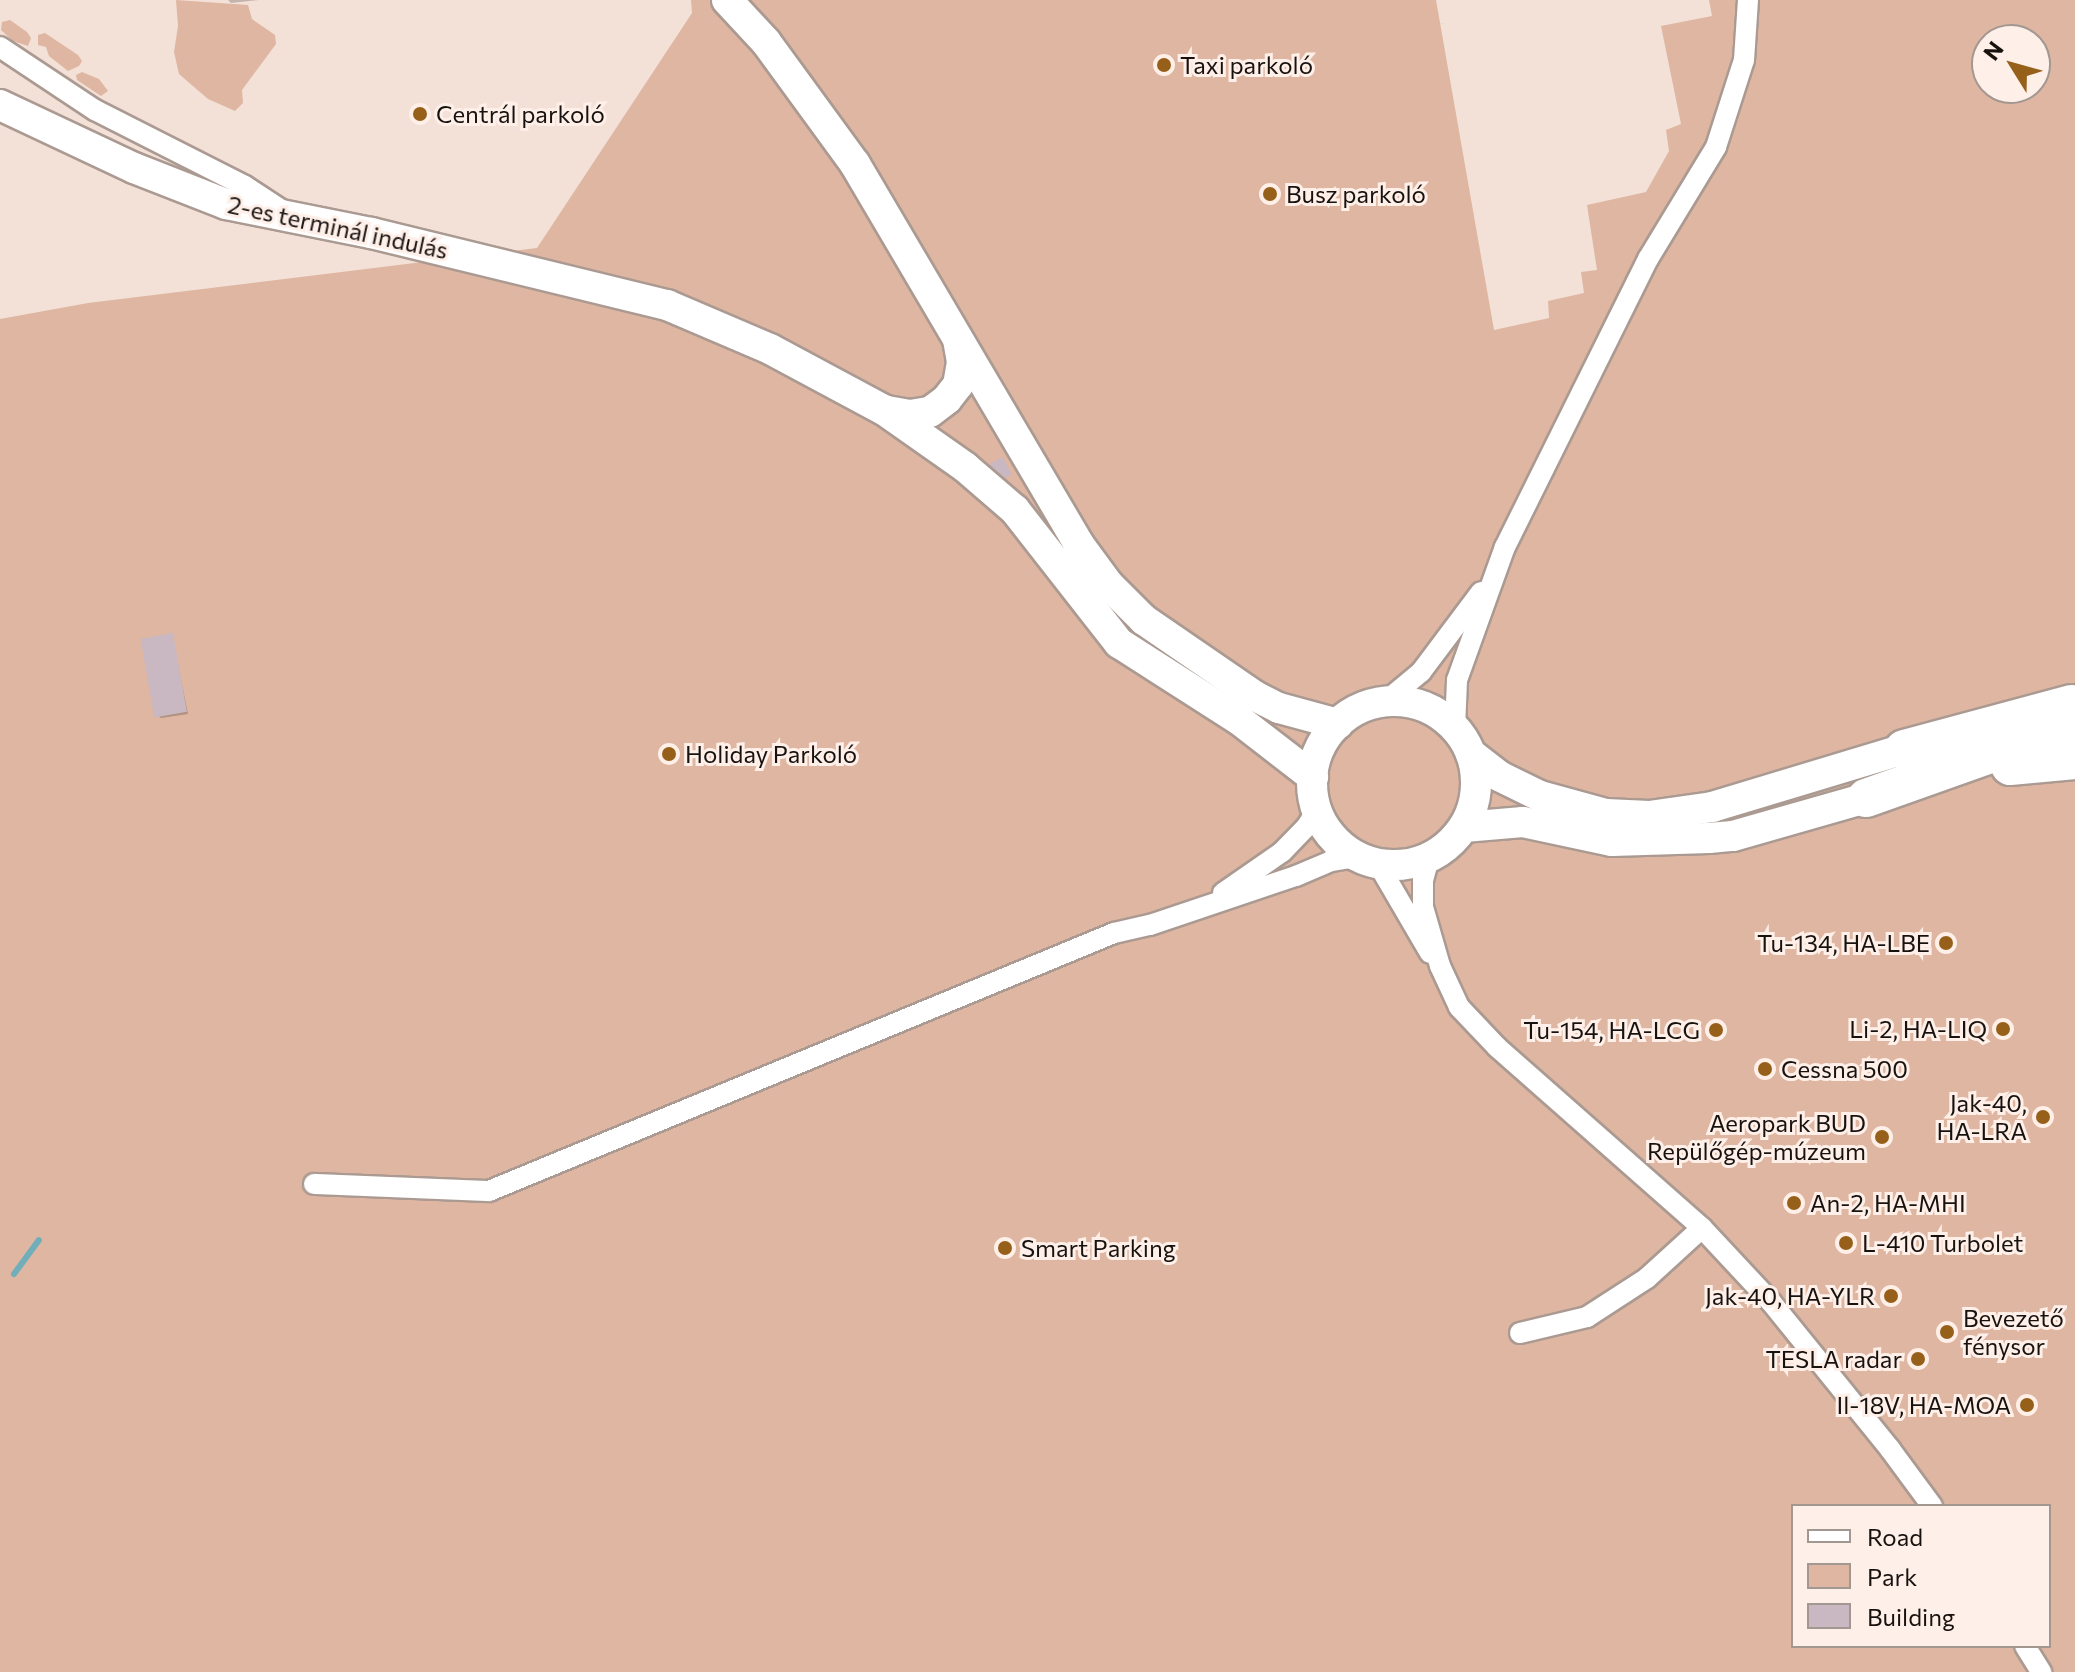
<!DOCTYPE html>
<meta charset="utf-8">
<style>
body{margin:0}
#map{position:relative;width:2075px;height:1672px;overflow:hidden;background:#f3e1d8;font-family:Commissioner,sans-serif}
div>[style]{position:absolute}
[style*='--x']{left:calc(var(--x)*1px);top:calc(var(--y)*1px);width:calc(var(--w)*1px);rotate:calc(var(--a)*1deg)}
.green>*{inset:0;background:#deb6a1}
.shadow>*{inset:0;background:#0003}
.stream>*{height:6px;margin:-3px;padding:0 3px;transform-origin:3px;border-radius:3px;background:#70afba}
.building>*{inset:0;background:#c9b8c2;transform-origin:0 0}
.roads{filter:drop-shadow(2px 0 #ab9a92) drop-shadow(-2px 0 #ab9a92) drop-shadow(0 2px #ab9a92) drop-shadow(0 -2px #ab9a92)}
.street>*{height:20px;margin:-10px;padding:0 10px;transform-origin:10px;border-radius:10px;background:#fff}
.secondary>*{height:30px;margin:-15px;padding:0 15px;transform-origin:15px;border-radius:15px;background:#fff}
.secondary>.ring{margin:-15px;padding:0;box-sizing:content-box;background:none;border:30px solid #fff;border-radius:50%}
.highway>*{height:38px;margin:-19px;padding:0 19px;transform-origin:19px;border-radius:19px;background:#fff}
.dots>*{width:22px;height:22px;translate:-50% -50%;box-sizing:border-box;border:4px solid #feefe8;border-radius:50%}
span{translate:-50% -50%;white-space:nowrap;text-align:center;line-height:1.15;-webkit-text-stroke:6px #feefe8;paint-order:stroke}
.poi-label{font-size:24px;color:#18120f}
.left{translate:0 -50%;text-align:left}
.right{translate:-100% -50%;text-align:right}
.street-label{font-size:24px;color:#18120f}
.legend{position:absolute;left:1791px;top:1504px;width:260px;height:144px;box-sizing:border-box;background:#feefe8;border:2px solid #a29791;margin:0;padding:10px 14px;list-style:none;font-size:24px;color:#18120f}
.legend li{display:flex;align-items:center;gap:16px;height:40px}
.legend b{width:40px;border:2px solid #a29791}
.north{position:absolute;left:1971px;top:24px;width:80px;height:80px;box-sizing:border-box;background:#feefe8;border:2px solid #a29791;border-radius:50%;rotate:307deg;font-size:22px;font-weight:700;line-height:32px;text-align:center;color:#18120f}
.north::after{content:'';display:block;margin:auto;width:28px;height:36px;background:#97601a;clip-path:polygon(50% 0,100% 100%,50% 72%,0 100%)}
</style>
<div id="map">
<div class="green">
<i style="clip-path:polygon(176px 0,248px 5px,252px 19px,275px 35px,276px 44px,242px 90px,243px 103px,235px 111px,208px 99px,179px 74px,174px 52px,178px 26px)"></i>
<i style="clip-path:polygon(evenodd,691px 0,1436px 0,1494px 330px,1549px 318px,1548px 301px,1584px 293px,1581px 272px,1597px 270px,1587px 205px,1646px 192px,1669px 151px,1666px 130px,1681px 124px,1661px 26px,1712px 16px,1709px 0,2075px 0,2075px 1672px,0 1672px,0 319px,88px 303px,537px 248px,692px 13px,691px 0,1987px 40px,2035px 40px,2035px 88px,1987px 88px,1987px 40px,691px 0,1793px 1506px,2049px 1506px,2049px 1646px,1793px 1646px,1793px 1506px)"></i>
<i style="clip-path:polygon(10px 20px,27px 32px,31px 38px,28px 46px,13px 41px,1px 30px,2px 22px)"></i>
<i style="clip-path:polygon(45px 33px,78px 55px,82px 61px,79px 66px,68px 71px,49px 56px,46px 47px,38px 45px,38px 35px)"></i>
<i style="clip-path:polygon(82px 72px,99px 79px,108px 91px,101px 96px,77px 80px,76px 75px)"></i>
</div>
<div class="shadow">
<i style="clip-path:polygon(228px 0,259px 0,231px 3px)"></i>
<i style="clip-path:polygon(172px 635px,188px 714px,161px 718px,158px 716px)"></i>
</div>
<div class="stream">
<i style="--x:14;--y:1274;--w:42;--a:-53.7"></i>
</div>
<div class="building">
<i style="clip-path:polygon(1003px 457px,1012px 475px,1005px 478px,989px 464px)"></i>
<i style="left:173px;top:633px;width:80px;height:33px;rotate:80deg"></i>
</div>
<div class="roads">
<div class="street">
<i style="--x:0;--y:47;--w:114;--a:33.6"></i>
<i style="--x:95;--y:110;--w:168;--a:26.9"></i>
<i style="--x:245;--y:186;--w:42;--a:33.3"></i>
<i style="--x:1385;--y:702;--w:47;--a:-39.8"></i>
<i style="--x:1421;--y:672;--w:100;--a:-53.1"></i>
<i style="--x:1455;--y:728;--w:48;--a:-87.6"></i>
<i style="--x:1457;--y:680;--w:141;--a:-70.2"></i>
<i style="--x:1505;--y:547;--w:322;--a:-63.6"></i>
<i style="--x:1648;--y:259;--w:131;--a:-58.7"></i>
<i style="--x:1716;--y:147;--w:91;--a:-72.2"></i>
<i style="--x:1744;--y:60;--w:60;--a:-86.2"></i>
<i style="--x:1429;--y:858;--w:23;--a:105"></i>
<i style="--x:1423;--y:880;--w:27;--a:90"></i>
<i style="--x:1423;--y:907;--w:61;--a:73.9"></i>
<i style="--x:1440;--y:966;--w:45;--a:65.1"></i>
<i style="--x:1459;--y:1007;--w:55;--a:46.5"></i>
<i style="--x:1497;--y:1047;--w:273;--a:41.4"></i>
<i style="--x:1702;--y:1228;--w:101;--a:47"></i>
<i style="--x:1771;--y:1302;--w:189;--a:51"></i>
<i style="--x:1890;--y:1449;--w:71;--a:53.6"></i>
<i style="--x:1378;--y:864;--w:103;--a:59.7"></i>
<i style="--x:1223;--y:893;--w:72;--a:-34.8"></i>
<i style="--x:1282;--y:852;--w:36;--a:-46"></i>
<i style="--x:1307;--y:826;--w:19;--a:-58"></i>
<i style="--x:314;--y:1184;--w:175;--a:2.3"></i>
<i style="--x:489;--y:1191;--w:676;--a:-22.43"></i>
<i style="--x:1114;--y:933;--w:37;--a:-13"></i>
<i style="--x:1150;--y:925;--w:154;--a:-18.6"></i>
<i style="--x:1296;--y:876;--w:38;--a:-23"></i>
<i style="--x:1331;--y:861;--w:26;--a:-9"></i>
<i style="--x:1520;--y:1333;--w:69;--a:-13.4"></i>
<i style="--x:1587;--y:1317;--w:72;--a:-33"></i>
<i style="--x:1647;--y:1278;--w:74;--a:-42.3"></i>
<i style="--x:2025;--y:1646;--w:31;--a:58"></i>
</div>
<div class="secondary">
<i style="--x:727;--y:0;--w:57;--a:47.1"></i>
<i style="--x:766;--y:42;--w:151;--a:53.9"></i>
<i style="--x:855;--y:164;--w:440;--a:59.5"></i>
<i style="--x:1078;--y:543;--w:51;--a:53.8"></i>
<i style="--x:1108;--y:584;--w:51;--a:45"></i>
<i style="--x:1144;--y:620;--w:135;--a:34.4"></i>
<i style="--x:1255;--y:696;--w:27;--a:27"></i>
<i style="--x:1279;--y:708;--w:61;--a:15.2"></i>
<i style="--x:0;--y:105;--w:148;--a:25.2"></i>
<i style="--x:134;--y:168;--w:99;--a:21.4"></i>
<i style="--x:226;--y:204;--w:148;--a:11.3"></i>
<i style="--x:371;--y:233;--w:305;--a:13.7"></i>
<i style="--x:667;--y:305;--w:112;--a:23.1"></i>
<i style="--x:770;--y:349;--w:129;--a:28.2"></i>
<i style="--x:884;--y:410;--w:99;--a:35.1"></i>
<i style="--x:965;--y:467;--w:66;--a:40.7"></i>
<i style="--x:1015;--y:510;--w:169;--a:52"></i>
<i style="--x:1119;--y:643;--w:141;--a:32.6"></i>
<i style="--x:1238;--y:719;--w:95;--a:37.7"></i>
<i style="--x:887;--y:411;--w:23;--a:10"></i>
<i style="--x:910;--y:415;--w:20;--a:-9"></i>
<i style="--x:930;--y:412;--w:21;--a:-37"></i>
<i style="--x:947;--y:399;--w:18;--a:-52"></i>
<i style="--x:958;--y:385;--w:23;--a:-80"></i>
<i style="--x:962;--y:362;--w:22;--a:-100"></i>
<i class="ring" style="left:1312px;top:701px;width:134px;height:134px"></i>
<i style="--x:1471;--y:754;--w:36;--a:38"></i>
<i style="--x:1499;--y:776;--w:46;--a:26"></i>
<i style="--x:1540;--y:796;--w:68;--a:15.3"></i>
<i style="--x:1606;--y:814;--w:43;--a:2.7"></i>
<i style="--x:1649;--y:816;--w:64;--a:-8.1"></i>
<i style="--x:1712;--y:807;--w:201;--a:-16.8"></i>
<i style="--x:1464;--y:827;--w:59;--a:-4.8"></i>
<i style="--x:1523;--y:822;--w:91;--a:12.1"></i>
<i style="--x:1612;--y:841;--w:97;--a:-1.8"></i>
<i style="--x:1709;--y:838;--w:24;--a:-5"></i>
<i style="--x:1733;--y:836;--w:138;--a:-15.9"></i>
</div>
<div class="highway">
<i style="--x:1904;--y:749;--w:174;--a:-15"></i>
<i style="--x:2010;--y:766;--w:65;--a:-5.3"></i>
<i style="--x:1866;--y:798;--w:222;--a:-19.5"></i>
</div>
</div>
<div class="dots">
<i style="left:1164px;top:65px;background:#97601a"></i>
<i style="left:420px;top:114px;background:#97601a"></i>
<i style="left:1270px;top:194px;background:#97601a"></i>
<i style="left:669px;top:754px;background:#97601a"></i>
<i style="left:1946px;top:943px;background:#97601a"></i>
<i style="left:2003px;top:1029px;background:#97601a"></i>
<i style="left:1716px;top:1030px;background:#97601a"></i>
<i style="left:1765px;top:1069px;background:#97601a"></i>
<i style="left:2043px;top:1117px;background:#97601a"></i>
<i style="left:1882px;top:1137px;background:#97601a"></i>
<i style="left:1794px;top:1203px;background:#97601a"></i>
<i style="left:1846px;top:1243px;background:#97601a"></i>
<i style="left:1005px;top:1248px;background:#97601a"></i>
<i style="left:1891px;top:1296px;background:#97601a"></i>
<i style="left:1947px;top:1332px;background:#97601a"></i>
<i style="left:1918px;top:1359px;background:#97601a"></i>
<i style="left:2027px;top:1405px;background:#97601a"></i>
</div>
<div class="poi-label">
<span class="left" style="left:1180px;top:65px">Taxi parkoló</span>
<span class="left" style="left:436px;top:114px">Centrál parkoló</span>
<span class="left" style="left:1286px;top:194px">Busz parkoló</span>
<span class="left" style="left:685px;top:754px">Holiday Parkoló</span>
<span class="right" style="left:1930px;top:943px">Tu-134, HA-LBE</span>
<span class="right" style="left:1987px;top:1029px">Li-2, HA-LIQ</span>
<span class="right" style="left:1700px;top:1030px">Tu-154, HA-LCG</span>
<span class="left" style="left:1781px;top:1069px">Cessna 500</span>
<span class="right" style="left:2027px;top:1117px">Jak-40,<br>HA-LRA</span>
<span class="right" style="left:1866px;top:1137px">Aeropark BUD<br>Repülőgép-múzeum</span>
<span class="left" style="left:1810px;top:1203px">An-2, HA-MHI</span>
<span class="left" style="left:1862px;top:1243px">L-410 Turbolet</span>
<span class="left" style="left:1021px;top:1248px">Smart Parking</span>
<span class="right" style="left:1875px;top:1296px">Jak-40, HA-YLR</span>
<span class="left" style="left:1963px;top:1332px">Bevezető<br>fénysor</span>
<span class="right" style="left:1902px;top:1359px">TESLA radar</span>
<span class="right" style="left:2011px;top:1405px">Il-18V, HA-MOA</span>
</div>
<div class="street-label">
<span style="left:338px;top:227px;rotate:12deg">2-es terminál indulás</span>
</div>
<ul class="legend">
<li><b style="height:10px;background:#fff"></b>Road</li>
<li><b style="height:22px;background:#deb6a1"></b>Park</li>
<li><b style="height:22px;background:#c9b8c2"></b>Building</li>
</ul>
<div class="north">N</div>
</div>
